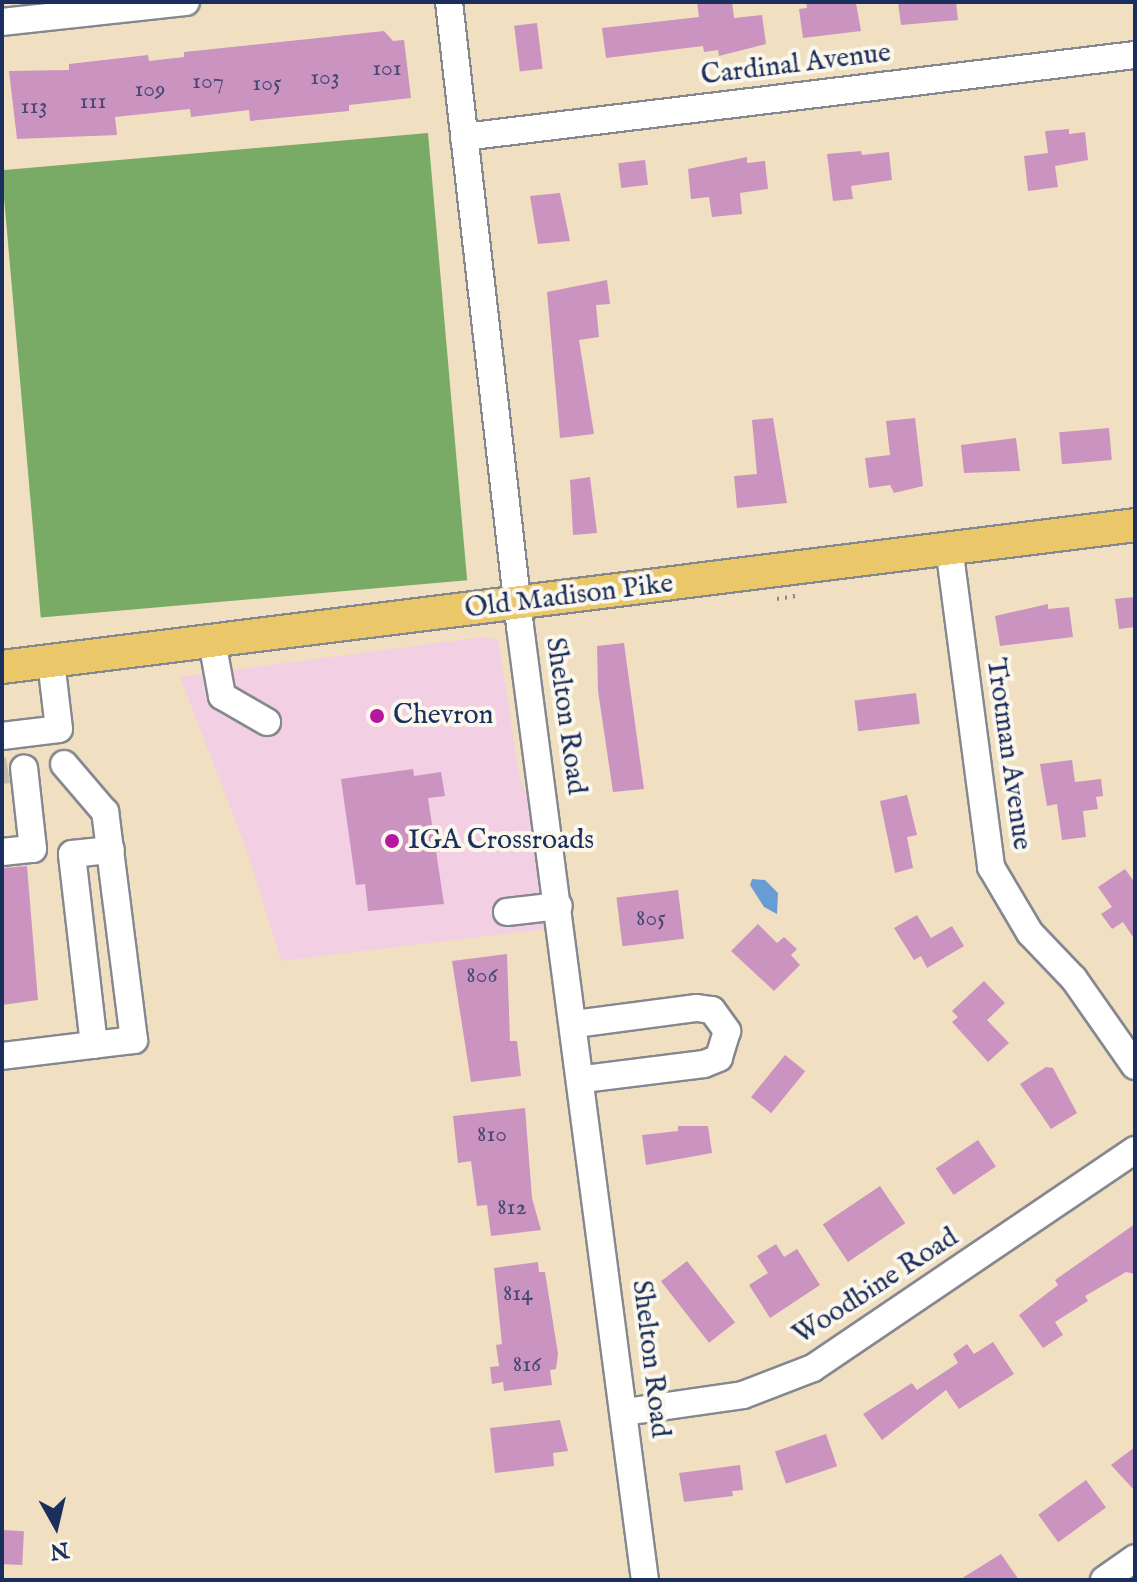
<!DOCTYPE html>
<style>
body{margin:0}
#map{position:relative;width:1137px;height:1582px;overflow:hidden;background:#f0e0c1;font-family:"IM FELL English",serif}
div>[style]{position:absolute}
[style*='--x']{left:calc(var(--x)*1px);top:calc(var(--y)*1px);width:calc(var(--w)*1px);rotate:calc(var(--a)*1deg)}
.built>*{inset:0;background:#f2cfe2}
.forest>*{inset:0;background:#7aab66;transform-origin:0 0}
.water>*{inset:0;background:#679dd4}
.building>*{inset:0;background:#cb93c0;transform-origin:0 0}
.minor-tunnel>*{height:26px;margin-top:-13px;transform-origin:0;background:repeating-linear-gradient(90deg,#c5bdad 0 26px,transparent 0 39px)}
.path>*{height:4px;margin-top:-2px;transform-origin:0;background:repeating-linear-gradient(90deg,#868890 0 2px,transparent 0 8px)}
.roads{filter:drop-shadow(2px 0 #868890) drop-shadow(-2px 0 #868890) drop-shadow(0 2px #868890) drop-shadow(0 -2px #868890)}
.minor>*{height:26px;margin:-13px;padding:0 13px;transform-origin:13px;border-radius:13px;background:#fff}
.major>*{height:32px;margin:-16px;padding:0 16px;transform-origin:16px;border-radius:16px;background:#eac769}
.dots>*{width:22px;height:22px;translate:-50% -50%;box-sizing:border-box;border:4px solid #fbf7ec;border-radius:50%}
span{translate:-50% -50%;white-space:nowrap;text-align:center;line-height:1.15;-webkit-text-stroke:8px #fbf7ec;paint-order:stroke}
.number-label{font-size:24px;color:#474876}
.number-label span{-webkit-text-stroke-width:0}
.street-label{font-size:28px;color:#1b2f5e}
.poi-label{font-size:28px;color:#1b2f5e}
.left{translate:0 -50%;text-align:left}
.frame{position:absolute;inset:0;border:4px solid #1b2f5e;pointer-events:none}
.north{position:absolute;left:16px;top:1486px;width:80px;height:80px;-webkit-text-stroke:6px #fbf7ec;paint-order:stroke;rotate:172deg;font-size:22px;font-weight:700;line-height:32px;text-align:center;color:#1b2f5e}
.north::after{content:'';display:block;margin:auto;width:28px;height:36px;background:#1b2f5e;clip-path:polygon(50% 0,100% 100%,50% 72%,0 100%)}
</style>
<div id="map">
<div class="built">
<i style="clip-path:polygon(482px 637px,498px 640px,520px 779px,537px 820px,554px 928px,281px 961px,247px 851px,180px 677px)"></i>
</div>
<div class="forest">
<i style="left:428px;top:133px;width:449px;height:428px;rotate:85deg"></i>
</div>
<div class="water">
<i style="clip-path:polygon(752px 879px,765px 880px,778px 893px,777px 914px,764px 907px,750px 885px)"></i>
</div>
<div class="building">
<i style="clip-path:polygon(697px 2px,732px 2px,734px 18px,762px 15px,766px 44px,719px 56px,718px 50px,704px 52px,703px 46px,606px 58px,602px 28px,699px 17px)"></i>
<i style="clip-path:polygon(806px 2px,856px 3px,861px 31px,803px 38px,799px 9px,807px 8px)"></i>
<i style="clip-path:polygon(898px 2px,956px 2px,958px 20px,901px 25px)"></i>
<i style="left:537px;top:23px;width:46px;height:23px;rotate:83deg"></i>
<i style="clip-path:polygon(384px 31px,393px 41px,404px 40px,411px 98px,349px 105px,349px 111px,250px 121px,249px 110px,191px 117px,190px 109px,115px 117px,117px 135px,17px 139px,9px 71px,69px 70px,69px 64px,148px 55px,149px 61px,184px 57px,184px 52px)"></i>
<i style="clip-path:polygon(1069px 129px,1069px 134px,1085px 132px,1088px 160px,1055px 166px,1058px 187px,1028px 191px,1024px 156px,1048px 153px,1045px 131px)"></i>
<i style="clip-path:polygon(861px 151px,862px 155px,889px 152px,892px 180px,851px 186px,853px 199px,833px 201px,827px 154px)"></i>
<i style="clip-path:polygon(747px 157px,747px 163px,765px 161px,768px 189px,740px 193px,742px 214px,712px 217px,709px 197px,691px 199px,688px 169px)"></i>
<i style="left:645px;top:160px;width:25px;height:27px;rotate:83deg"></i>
<i style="clip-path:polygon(560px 193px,570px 241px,538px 244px,530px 196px)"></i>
<i style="clip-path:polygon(607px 280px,610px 304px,596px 305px,599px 337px,579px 340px,594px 434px,560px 438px,547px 292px)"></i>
<i style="clip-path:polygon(773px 418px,787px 503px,737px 508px,734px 476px,757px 474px,752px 420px)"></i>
<i style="clip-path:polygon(915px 418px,923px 486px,894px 493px,890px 485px,869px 488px,865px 458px,890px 455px,886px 421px)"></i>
<i style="left:1109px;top:428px;width:32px;height:50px;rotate:85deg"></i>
<i style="clip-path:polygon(1016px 438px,1020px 471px,964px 473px,961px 445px)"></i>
<i style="clip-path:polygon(590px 477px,597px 533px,573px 535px,570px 480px)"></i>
<i style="clip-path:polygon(1135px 597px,1135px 627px,1119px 629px,1115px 599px)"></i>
<i style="clip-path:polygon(1048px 604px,1048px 609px,1069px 607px,1073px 637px,1000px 646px,995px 616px)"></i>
<i style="clip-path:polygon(624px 643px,644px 789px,613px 792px,598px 691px,597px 646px)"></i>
<i style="left:916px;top:693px;width:31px;height:62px;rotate:83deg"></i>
<i style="clip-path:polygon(1072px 760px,1075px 782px,1101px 779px,1103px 796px,1096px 797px,1098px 809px,1083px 811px,1086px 837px,1062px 840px,1057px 804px,1047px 806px,1040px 764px)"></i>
<i style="clip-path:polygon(413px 769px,414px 776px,441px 772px,445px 796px,428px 798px,444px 904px,368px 911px,365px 884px,356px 885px,341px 779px)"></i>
<i style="clip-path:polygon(907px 795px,917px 835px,907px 837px,913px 868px,895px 873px,880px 801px)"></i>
<i style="clip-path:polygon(27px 866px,38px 1000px,2px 1005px,2px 868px)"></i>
<i style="clip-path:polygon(1125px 869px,1135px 883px,1135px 940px,1123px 922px,1112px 929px,1101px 914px,1112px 907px,1098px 887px)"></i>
<i style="left:678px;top:890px;width:49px;height:62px;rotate:83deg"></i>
<i style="clip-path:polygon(917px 915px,931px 938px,952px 926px,964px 946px,927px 968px,921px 956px,914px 960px,894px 928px)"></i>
<i style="clip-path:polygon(758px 924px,777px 943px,784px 937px,797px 949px,791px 955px,800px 965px,774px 991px,731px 951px)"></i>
<i style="clip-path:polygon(507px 954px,510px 1041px,517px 1041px,521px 1076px,471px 1082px,452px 961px)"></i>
<i style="clip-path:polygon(984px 981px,1005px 1003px,987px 1020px,1009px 1043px,988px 1062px,952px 1022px,958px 1017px,952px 1011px)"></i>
<i style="left:785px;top:1055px;width:26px;height:54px;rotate:39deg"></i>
<i style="clip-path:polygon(1046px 1067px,1053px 1068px,1077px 1113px,1051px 1129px,1020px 1084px)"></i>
<i style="clip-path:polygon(525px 1108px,532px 1198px,541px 1230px,491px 1236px,487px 1205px,477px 1206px,471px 1161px,458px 1163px,453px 1116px)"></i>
<i style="clip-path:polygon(678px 1126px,708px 1126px,712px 1153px,646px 1165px,642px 1135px,678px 1131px)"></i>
<i style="left:978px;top:1140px;width:32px;height:51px;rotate:56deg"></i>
<i style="left:880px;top:1186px;width:45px;height:69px;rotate:56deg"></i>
<i style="clip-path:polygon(1135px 1224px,1135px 1274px,1126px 1272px,1085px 1296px,1088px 1301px,1055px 1322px,1063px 1335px,1043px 1348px,1019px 1315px,1058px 1285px,1055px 1280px)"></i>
<i style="clip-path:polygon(776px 1244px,784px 1257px,797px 1249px,820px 1285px,770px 1318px,749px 1285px,768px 1273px,757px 1256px)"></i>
<i style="left:687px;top:1261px;width:78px;height:33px;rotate:52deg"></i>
<i style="clip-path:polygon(538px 1262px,539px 1272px,545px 1272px,558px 1354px,556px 1369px,550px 1370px,552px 1385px,504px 1391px,503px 1382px,492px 1384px,490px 1367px,499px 1366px,496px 1345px,502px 1344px,494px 1268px)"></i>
<i style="clip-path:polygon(993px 1342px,1014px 1374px,959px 1409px,946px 1390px,882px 1440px,863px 1414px,912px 1383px,917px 1390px,958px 1363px,953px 1354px,967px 1344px,974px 1354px)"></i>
<i style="clip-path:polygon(560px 1420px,568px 1451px,553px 1453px,554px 1466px,495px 1473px,490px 1428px)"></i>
<i style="left:826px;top:1434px;width:34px;height:54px;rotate:71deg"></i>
<i style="clip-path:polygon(1135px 1447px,1135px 1491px,1111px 1465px)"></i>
<i style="clip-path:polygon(740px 1465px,743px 1490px,732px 1491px,733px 1496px,684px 1502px,679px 1473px)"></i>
<i style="left:1086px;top:1480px;width:34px;height:59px;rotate:54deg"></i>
<i style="left:2px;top:1530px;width:22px;height:34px;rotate:3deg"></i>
<i style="clip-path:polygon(1001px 1554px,1019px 1580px,959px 1580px)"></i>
</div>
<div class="minor-tunnel">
<i style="--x:2;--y:771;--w:6;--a:-9"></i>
</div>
<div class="path">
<i style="--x:777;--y:599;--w:19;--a:-9"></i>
</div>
<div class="roads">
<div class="minor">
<i style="--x:449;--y:2;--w:628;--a:83.51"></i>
<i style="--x:520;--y:626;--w:962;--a:82.54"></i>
<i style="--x:2;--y:22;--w:185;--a:-6.2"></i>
<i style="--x:464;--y:137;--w:676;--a:-6.97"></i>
<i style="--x:949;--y:547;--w:323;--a:82.5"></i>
<i style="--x:991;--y:867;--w:77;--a:59.4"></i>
<i style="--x:1030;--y:933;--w:64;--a:46.3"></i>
<i style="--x:1074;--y:979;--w:106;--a:55"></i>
<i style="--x:212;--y:641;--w:56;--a:79.7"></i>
<i style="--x:222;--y:696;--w:52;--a:30"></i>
<i style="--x:2;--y:736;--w:57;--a:-7"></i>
<i style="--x:59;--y:729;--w:68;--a:-96.7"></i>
<i style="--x:2;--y:852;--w:31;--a:-6"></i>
<i style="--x:33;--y:849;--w:81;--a:-96.3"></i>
<i style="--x:507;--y:912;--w:52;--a:-6.6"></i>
<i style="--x:575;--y:1024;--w:123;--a:-7.5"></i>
<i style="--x:697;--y:1008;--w:15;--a:8"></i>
<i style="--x:712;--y:1010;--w:26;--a:54"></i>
<i style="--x:727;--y:1031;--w:28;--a:107"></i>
<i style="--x:719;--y:1058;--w:16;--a:158"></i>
<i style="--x:704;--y:1064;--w:122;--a:172.9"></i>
<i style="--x:94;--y:1045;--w:192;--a:-96.6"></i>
<i style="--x:72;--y:854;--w:39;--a:-6"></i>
<i style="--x:2;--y:1056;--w:133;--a:-6.9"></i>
<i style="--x:134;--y:1040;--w:230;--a:-97.2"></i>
<i style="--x:105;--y:812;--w:63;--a:-130.5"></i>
<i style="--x:625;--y:1412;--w:119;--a:-8.2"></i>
<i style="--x:743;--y:1395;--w:75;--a:-21.1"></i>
<i style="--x:813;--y:1368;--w:389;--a:-34.1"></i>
<i style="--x:1104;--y:1580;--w:38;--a:-35"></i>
</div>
<div class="major">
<i style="--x:2;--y:667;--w:1142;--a:-7.14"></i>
</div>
</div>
<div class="dots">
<i style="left:377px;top:716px;background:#b5179e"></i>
<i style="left:392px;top:841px;background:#b5179e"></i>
</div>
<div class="number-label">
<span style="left:387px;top:69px">101</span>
<span style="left:325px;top:78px">103</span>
<span style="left:208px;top:82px">107</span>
<span style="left:267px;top:84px">105</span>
<span style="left:150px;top:90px">109</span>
<span style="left:93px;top:102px">111</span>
<span style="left:34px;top:107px">113</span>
<span style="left:651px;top:919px">805</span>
<span style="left:482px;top:976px">806</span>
<span style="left:492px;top:1135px">810</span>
<span style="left:512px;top:1208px">812</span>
<span style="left:518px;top:1294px">814</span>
<span style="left:527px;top:1365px">816</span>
</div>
<div class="street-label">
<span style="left:796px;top:65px;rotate:-7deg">Cardinal Avenue</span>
<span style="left:569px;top:597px;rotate:-7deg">Old Madison Pike</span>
<span style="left:565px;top:716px;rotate:82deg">Shelton Road</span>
<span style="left:1008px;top:754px;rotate:82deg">Trotman Avenue</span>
<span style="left:876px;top:1287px;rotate:-33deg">Woodbine Road</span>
<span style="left:650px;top:1359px;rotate:83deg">Shelton Road</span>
</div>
<div class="poi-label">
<span class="left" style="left:393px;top:716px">Chevron</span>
<span class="left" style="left:408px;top:841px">IGA Crossroads</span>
</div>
<div class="frame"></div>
<div class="north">N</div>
</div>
